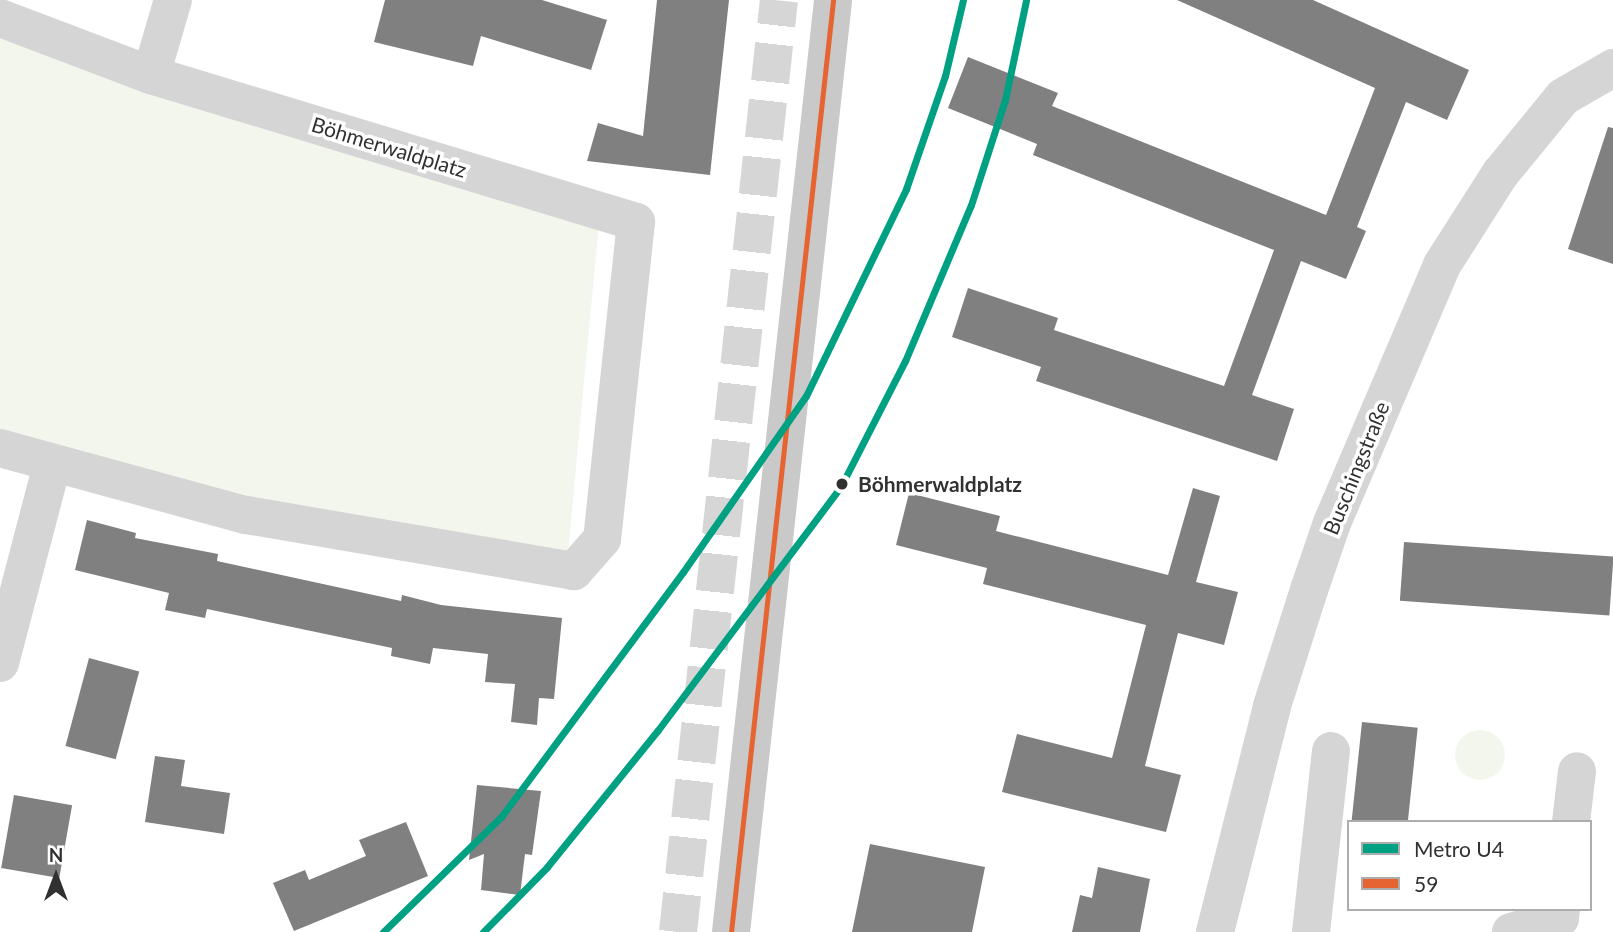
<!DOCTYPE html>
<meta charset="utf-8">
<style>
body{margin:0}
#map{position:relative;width:1613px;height:932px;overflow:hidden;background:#fff;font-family:Lato,sans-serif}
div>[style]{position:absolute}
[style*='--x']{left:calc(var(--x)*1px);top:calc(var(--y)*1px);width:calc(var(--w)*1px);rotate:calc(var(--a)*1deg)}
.green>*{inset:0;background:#f3f6ed}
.round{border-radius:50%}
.building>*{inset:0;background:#808080;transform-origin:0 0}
.highway-tunnel>*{height:38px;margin-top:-19px;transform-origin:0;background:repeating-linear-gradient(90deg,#d6d6d6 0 38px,transparent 0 57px)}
.minor>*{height:38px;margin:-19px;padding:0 19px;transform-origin:19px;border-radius:19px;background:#d5d5d5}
.major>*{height:38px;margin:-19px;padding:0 19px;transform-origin:19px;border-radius:19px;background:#c9c9c9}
.bus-1>*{height:5px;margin:-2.5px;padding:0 2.5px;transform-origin:2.5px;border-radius:2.5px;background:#e66432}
.metro-1>*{height:7px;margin:-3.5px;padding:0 3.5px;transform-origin:3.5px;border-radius:3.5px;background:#00a082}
.dots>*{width:19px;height:19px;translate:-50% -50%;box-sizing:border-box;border:4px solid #fff;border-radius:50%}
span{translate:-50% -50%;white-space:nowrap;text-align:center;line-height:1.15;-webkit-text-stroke:7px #fff;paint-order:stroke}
.street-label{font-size:21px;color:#313131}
.stop-label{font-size:21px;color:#313131;font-weight:700}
.left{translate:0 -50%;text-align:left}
.legend{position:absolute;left:1347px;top:820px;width:245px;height:91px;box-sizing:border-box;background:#fff;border:2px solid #adadad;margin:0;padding:9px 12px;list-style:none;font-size:21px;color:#313131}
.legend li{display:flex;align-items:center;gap:14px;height:35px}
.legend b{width:35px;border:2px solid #adadad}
.north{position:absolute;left:21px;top:841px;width:70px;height:70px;-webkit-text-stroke:5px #fff;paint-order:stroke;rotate:0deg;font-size:19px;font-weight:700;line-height:28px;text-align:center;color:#313131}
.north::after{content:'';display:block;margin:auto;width:24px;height:32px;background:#313131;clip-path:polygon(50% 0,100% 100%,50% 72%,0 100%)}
</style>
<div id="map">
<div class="green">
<i style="clip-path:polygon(0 29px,599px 223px,567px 563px,266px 511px,0 437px)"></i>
<i class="round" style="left:1455px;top:730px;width:50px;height:50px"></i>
</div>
<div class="building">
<i style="clip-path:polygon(385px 0,542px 0,607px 20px,591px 70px,481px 36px,473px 66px,374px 42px)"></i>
<i style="clip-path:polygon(657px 0,729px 0,710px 175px,587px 161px,598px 123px,643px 136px)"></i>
<i style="clip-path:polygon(1177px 0,1313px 0,1469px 70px,1447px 120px,1406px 102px,1357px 227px,1366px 231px,1346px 279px,1301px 261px,1252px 395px,1294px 409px,1277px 461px,1036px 381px,1041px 367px,952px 337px,968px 288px,1058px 318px,1054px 330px,1224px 386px,1274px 250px,1033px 155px,1037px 144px,948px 108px,968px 57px,1058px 93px,1052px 106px,1326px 215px,1375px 88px)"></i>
<i style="clip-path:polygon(1608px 127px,1613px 128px,1613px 264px,1568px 249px)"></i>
<i style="clip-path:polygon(1193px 488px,1220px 496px,1196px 582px,1238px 592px,1224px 645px,1178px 633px,1145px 766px,1181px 775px,1166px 832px,1002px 792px,1017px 734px,1112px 758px,1146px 625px,983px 584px,987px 568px,896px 545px,909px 493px,1000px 516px,996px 531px,1168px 575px)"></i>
<i style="clip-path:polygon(87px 520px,136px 533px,135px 538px,218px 554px,217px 561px,401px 601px,402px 595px,441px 605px,562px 618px,554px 699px,539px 698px,537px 725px,511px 722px,515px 684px,485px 682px,488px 654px,433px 648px,430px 664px,391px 656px,392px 648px,207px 609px,205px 618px,165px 610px,169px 593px,75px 570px)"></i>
<i style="left:1404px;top:542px;width:210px;height:59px;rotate:4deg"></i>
<i style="left:89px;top:658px;width:52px;height:91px;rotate:15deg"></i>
<i style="left:1362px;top:722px;width:56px;height:101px;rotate:6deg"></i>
<i style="clip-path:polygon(155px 756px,185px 760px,181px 786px,230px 793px,224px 834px,145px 822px)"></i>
<i style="clip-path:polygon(477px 785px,541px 791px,532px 855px,525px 854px,520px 895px,481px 890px,484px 854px,469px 860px)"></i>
<i style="left:14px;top:795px;width:59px;height:74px;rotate:10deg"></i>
<i style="clip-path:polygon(406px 822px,428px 876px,294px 931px,273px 883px,305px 870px,309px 880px,366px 856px,359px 840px)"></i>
<i style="clip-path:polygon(870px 844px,985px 867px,972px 932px,852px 932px)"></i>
<i style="clip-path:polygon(1098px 867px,1150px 879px,1140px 932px,1072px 932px,1080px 895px,1092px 898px)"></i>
</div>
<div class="highway-tunnel">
<i style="--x:678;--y:932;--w:937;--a:-83.82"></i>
</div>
<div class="minor">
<i style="--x:0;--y:18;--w:161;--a:20.7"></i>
<i style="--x:151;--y:75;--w:507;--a:16.86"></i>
<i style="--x:636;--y:222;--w:319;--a:96.1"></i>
<i style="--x:602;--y:539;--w:43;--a:131.2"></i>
<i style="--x:574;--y:571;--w:334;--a:-170.3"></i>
<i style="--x:245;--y:515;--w:254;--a:-164.7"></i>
<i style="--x:151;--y:75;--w:78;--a:-73.7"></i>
<i style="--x:0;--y:663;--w:205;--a:-75.3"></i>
<i style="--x:1571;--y:822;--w:51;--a:-83.3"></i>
<i style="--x:1215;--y:932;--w:233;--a:-75.8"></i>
<i style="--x:1272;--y:706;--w:122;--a:-72.3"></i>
<i style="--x:1309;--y:590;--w:71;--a:-71.1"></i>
<i style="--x:1332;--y:523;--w:280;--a:-66.9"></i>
<i style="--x:1442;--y:265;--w:108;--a:-57.5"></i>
<i style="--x:1500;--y:174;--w:99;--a:-50.7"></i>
<i style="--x:1563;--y:97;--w:58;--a:-30.1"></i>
<i style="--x:1311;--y:932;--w:182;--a:-83.7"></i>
<i style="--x:1511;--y:932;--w:51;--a:-15.9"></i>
<i style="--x:1560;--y:918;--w:9;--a:-84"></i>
</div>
<div class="major">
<i style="--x:731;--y:932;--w:938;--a:-83.75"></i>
</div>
<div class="bus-1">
<i style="--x:731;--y:932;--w:938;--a:-83.75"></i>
</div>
<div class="metro-1">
<i style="--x:383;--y:932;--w:165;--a:-44.3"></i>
<i style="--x:501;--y:817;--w:305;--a:-53.4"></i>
<i style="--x:683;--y:572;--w:215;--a:-55.1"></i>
<i style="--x:806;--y:396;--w:230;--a:-64.2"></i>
<i style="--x:906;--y:189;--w:120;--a:-71"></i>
<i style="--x:945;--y:76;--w:78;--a:-76.7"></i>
<i style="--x:483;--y:932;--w:91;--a:-45.4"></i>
<i style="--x:547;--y:867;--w:176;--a:-51"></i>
<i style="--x:658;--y:730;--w:303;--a:-53.1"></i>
<i style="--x:840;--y:488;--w:143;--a:-62.9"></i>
<i style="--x:905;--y:361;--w:169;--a:-67.1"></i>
<i style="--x:971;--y:205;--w:110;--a:-72.1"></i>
<i style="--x:1005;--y:100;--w:102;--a:-78.1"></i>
</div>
<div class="dots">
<i style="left:842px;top:484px;background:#313131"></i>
</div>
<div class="street-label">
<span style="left:389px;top:147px;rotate:17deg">Böhmerwaldplatz</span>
<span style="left:1356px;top:468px;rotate:-68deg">Buschingstraße</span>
</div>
<div class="stop-label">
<span class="left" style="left:858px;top:484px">Böhmerwaldplatz</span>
</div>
<ul class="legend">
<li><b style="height:9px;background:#00a082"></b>Metro U4</li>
<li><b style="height:9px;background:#e66432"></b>59</li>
</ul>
<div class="north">N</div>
</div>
